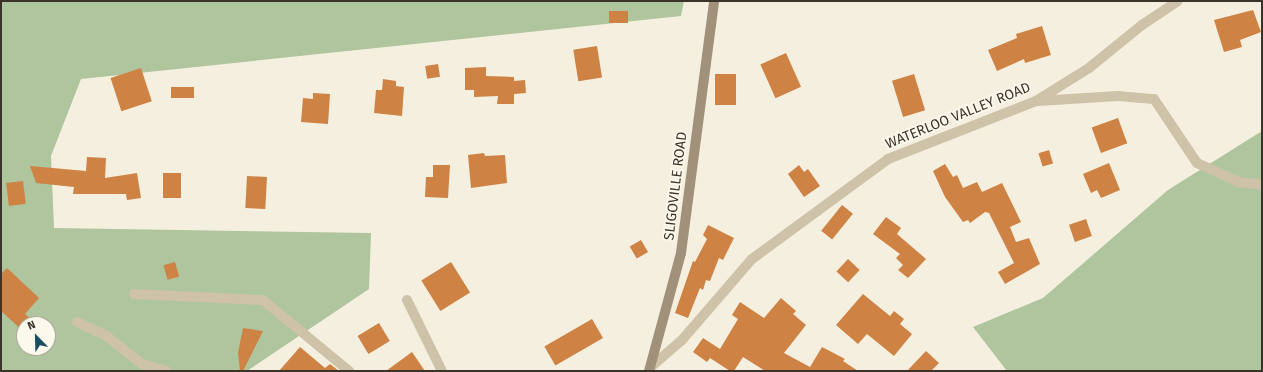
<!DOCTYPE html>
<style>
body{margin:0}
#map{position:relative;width:1263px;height:372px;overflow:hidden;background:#f5efdf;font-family:"Fira Sans",sans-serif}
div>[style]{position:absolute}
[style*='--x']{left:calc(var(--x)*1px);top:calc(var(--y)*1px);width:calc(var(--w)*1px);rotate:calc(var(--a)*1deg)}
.green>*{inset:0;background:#afc59d}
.building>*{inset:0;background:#ce8243;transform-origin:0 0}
.street>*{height:10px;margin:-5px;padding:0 5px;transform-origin:5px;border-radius:5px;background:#cec2a9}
.secondary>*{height:10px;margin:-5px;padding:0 5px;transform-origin:5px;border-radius:5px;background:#a2917a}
span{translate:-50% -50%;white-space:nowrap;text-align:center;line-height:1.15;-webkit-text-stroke:3.5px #fbf8ec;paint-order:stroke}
.street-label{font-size:14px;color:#3b3329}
.frame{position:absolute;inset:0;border:2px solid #3b3329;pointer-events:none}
.north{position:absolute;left:16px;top:316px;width:40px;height:40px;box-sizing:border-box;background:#fbf8ec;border:1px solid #aea99e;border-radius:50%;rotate:337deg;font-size:11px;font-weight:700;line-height:16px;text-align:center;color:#3b3329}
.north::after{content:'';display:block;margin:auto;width:14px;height:18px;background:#1b4d60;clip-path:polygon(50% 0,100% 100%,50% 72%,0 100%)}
</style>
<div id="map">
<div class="green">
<i style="clip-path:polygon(evenodd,1px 1px,684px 1px,681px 16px,81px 79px,51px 156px,54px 228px,371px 233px,369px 289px,247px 371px,1px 371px,1px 1px,24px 324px,48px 324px,48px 348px,24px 348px,24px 324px)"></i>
<i style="clip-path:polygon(1262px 131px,1262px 371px,1007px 371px,973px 327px,1043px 298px,1168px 190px)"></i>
</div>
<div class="building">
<i style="clip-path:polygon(1253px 10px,1261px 32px,1240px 40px,1242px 47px,1224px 52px,1214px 20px)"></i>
<i style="left:628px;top:11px;width:12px;height:19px;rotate:90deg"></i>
<i style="clip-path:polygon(1042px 26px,1051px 55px,1025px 63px,1024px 59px,997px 71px,988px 50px,1017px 38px,1016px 34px)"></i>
<i style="left:597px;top:46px;width:32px;height:24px;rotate:81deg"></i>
<i style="left:786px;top:53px;width:37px;height:28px;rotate:66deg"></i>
<i style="left:438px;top:64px;width:13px;height:13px;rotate:81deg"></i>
<i style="clip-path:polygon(486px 67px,486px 76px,514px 77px,514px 81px,525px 80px,526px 93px,514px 94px,514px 104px,497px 104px,498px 96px,474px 97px,474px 90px,465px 90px,465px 68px)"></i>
<i style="left:141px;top:68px;width:35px;height:32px;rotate:72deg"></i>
<i style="left:715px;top:74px;width:21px;height:31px"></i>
<i style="left:914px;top:74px;width:38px;height:23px;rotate:73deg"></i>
<i style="clip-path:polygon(383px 79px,396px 81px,396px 86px,404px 87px,402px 116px,374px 113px,376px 90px,382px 90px)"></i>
<i style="left:171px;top:87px;width:23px;height:11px"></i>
<i style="clip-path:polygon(313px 93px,330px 94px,328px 124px,301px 122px,303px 98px,313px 99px)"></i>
<i style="left:1118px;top:118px;width:27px;height:28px;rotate:70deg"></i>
<i style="left:1049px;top:150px;width:14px;height:11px;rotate:73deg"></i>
<i style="clip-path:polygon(484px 153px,485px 156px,505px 155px,507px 183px,471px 188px,468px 155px)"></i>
<i style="clip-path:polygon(87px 157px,106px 158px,105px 178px,137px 173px,141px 198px,127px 200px,126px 194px,73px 194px,74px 187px,36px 183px,30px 166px,86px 171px)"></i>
<i style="clip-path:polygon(1109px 163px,1120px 190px,1101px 198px,1097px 190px,1091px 193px,1083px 174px)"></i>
<i style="clip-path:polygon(945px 164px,953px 177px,957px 175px,963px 188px,977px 182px,982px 192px,1002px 183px,1021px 222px,1010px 227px,1016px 242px,1029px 238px,1040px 264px,1005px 284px,998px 272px,1014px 263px,989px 213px,985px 212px,970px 223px,968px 220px,963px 222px,945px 197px,933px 171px)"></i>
<i style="clip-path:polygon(433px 165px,450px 165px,448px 198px,425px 197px,426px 177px,433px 177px)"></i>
<i style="clip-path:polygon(799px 165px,804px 172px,808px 169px,820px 186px,804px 197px,788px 174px)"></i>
<i style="left:163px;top:173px;width:18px;height:25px"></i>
<i style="left:247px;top:176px;width:20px;height:32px;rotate:3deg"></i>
<i style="left:23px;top:181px;width:23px;height:17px;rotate:83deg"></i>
<i style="left:842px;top:205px;width:14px;height:33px;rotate:39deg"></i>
<i style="clip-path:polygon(886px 217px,901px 228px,897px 234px,926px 259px,908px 278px,898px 270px,903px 265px,896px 258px,900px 254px,873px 234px)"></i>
<i style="left:1086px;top:219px;width:18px;height:18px;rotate:71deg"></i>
<i style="clip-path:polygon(708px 225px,734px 238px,723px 260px,719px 258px,710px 281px,706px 280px,703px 290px,700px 288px,688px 318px,675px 313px,693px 261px,695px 262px,707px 239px,703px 235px)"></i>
<i style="left:641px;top:240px;width:14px;height:13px;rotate:60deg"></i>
<i style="left:848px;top:259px;width:16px;height:17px;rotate:43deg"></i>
<i style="left:175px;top:262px;width:15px;height:12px;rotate:74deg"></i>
<i style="left:451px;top:262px;width:36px;height:35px;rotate:58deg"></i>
<i style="clip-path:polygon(7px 268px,39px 298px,25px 314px,36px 324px,24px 324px,24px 332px,1px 311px,1px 274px)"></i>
<i style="clip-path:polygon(863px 294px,890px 316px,894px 311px,904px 319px,900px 324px,912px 334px,894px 356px,867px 334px,858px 344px,836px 325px)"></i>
<i style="clip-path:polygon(781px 298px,796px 311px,793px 314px,806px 325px,784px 353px,810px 367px,822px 347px,845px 359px,843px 361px,858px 371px,765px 371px,743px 357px,734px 371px,730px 371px,710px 358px,707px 362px,693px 352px,703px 338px,720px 349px,738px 319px,732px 315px,740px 302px,764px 318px)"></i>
<i style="left:592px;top:319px;width:22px;height:55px;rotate:60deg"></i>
<i style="left:379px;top:323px;width:21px;height:25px;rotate:59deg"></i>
<i style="clip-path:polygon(243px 328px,263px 331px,243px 371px,240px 371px,238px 353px)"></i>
<i style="clip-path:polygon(300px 347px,325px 368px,330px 364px,339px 371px,279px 371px)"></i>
<i style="clip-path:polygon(926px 351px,939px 363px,931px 371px,907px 371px)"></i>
<i style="clip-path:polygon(412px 352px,425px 371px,386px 371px)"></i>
</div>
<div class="street">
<i style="--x:1038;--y:101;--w:80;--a:-3.6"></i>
<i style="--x:1118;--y:96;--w:36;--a:5"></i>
<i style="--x:1154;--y:99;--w:77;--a:56.1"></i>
<i style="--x:1197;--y:163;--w:46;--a:24.3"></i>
<i style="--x:1239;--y:182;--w:23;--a:7"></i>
<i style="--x:134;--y:294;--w:129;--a:2.7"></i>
<i style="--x:263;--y:300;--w:112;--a:39.5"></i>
<i style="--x:407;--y:300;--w:79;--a:63.8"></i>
<i style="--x:77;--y:322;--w:31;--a:25"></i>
<i style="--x:105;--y:335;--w:47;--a:38.1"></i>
<i style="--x:142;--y:364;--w:25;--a:16"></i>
<i style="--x:652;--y:366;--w:40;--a:-41"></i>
<i style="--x:682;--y:340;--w:107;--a:-49.2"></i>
<i style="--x:752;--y:259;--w:169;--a:-36.3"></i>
<i style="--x:888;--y:159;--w:159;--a:-21.4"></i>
<i style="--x:1036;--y:101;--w:62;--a:-31.9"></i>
<i style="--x:1089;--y:68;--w:68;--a:-39.1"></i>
<i style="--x:1142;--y:25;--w:43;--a:-33.7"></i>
</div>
<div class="secondary">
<i style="--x:649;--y:371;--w:122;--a:-74.8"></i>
<i style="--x:681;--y:253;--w:254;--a:-82.5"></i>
</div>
<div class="street-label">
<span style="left:958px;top:116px;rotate:-22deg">WATERLOO VALLEY ROAD</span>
<span style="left:676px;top:186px;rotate:-83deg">SLIGOVILLE ROAD</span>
</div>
<div class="frame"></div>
<div class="north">N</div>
</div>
